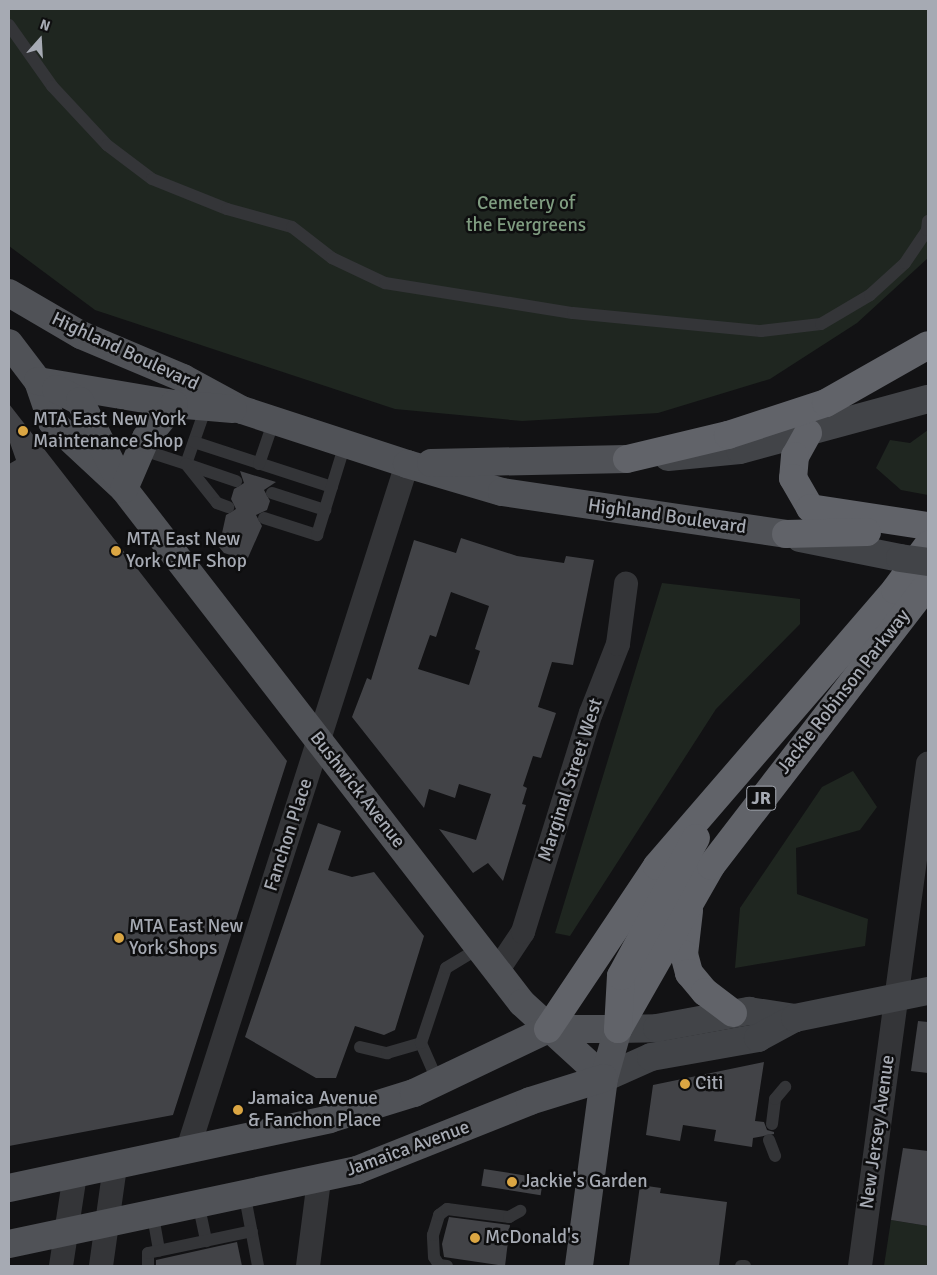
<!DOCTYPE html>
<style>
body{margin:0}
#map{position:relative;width:937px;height:1275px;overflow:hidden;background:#121214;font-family:Signika,sans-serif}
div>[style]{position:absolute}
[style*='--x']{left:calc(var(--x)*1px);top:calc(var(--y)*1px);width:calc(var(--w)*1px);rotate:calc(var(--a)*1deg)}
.green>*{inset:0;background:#1f2620}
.building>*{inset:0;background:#424347;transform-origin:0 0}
.service>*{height:12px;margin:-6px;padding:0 6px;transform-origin:6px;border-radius:6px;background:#343538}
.minor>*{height:24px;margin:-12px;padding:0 12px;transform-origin:12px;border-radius:12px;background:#343538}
.secondary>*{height:28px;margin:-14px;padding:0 14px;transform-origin:14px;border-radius:14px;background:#424448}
.primary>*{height:28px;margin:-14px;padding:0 14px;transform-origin:14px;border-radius:14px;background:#505257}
.motorway>*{height:28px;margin:-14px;padding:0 14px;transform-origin:14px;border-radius:14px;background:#616369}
.secondary-bridge>*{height:28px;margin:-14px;padding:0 14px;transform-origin:14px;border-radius:14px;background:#424448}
.dots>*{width:14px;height:14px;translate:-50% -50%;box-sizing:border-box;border:2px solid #0e0e0f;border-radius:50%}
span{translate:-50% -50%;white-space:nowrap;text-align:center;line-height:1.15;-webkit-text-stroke:5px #0e0e0f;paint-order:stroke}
.shield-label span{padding:1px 4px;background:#0e0e0f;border:1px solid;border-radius:4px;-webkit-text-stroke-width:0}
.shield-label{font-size:18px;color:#a6aab3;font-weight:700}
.park-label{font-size:19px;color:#7f9c80}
.street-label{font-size:19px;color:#a6aab3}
.poi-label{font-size:19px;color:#a6aab3}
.left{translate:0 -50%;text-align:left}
.frame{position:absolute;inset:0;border:10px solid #a6aab3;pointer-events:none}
.north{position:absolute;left:15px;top:15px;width:50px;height:50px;-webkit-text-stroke:4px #0e0e0f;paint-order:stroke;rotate:19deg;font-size:14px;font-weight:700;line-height:20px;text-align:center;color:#a6aab3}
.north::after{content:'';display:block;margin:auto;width:18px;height:22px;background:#a6aab3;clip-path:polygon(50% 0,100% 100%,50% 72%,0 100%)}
</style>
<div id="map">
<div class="green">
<i style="clip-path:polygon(9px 9px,928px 9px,928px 258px,857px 323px,770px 379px,658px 413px,522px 421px,395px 409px,95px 310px,9px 246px)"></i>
<i style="clip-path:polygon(928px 430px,928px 495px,901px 490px,876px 468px,890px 440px,910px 443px)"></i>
<i style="clip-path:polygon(662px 583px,800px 599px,800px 624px,716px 709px,570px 936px,555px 933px)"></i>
<i style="clip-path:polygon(853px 771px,877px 807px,860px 830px,796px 848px,797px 894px,868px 919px,865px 946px,735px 968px,740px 908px,822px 787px)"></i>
<i style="clip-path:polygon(891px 1220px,928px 1226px,928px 1266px,884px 1266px)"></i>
</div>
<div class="building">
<i style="clip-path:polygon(9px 404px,287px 761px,173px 1115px,9px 1146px,9px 464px,16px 460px,9px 440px)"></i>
<i style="clip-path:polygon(240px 471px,276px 482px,264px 490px,270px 501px,267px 510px,256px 515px,262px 526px,247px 560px,224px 553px,219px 547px,226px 515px,236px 509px,231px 499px,234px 489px,244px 483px)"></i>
<i style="clip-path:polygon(evenodd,461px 538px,517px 556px,564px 563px,566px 556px,594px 560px,573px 665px,552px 662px,538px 707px,556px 713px,541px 758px,533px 756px,523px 786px,527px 788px,522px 804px,526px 805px,503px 881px,488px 863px,473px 873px,439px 829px,476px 840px,491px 794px,459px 784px,455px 798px,429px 789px,424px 808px,352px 717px,367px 678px,371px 680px,414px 540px,456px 553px,461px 538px,451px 592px,489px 606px,475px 649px,480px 651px,469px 685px,418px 669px,430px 635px,436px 637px,451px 592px)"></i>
<i style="clip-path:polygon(318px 823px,341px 831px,328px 870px,352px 877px,374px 872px,424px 936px,395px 1030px,384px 1035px,355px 1026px,336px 1078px,316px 1078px,245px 1037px)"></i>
<i style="clip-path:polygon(918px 1021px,928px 1022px,928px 1073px,911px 1071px)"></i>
<i style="clip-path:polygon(764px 1062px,755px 1121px,764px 1122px,767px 1130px,774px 1132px,774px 1134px,753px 1138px,752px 1147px,714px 1141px,716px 1130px,683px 1125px,680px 1141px,646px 1135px,653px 1085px)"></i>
<i style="clip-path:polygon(903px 1148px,928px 1151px,928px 1226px,891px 1220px)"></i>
<i style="left:484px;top:1169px;width:60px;height:17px;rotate:9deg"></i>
<i style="clip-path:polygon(640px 1185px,661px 1188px,660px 1193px,727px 1202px,719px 1266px,629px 1266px)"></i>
<i style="clip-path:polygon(449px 1217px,510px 1225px,505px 1266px,444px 1257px,442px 1244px)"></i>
<i style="clip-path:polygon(237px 1242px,242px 1266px,156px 1266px,156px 1260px)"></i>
</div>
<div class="service">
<i style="--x:9;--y:25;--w:75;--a:54.8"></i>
<i style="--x:52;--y:86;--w:81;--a:47"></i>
<i style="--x:107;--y:145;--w:56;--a:37.1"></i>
<i style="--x:152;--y:179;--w:81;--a:21.8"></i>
<i style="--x:227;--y:209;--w:67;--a:15.5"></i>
<i style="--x:292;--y:227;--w:51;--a:37.8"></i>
<i style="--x:332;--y:258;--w:59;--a:25.3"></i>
<i style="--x:385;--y:283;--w:190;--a:9.1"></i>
<i style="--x:573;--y:313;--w:189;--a:5.5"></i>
<i style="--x:761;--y:331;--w:60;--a:-6.7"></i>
<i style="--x:821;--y:324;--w:57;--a:-30.6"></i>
<i style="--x:870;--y:295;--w:47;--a:-42.4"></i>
<i style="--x:905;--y:263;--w:40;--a:-56"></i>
<i style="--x:927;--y:230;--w:9;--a:-84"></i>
<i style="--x:206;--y:407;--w:60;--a:109.3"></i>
<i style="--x:186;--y:464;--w:53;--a:18.8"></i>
<i style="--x:194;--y:442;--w:145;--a:18.1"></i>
<i style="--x:140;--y:449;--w:48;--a:18.1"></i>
<i style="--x:186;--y:464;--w:50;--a:51.5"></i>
<i style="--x:217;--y:503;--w:12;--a:20"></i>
<i style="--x:259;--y:464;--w:46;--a:-71.2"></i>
<i style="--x:272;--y:493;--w:56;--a:17.8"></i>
<i style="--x:264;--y:518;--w:56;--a:17.8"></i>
<i style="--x:317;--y:535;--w:95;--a:-72.9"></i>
<i style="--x:360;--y:1047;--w:28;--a:13"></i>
<i style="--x:387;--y:1053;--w:35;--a:-16"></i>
<i style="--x:438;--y:1082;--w:43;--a:-113.6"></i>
<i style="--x:421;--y:1043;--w:79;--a:-71.6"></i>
<i style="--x:446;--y:968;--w:39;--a:-31"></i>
<i style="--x:772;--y:1124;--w:25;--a:-83"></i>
<i style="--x:775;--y:1099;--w:16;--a:-50"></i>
<i style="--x:769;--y:1140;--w:17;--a:69"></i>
<i style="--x:245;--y:1197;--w:70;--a:79.3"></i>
<i style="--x:199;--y:1207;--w:35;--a:78"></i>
<i style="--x:153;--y:1216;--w:35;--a:80"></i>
<i style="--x:148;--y:1266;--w:13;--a:-90"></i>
<i style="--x:148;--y:1253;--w:106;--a:-11.9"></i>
<i style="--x:447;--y:1266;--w:8;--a:-173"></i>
<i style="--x:439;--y:1265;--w:9;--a:-122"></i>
<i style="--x:434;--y:1257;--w:22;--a:-93"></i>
<i style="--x:433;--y:1235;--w:21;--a:-73"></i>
<i style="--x:439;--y:1215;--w:10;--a:-37"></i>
<i style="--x:447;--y:1209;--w:63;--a:7.4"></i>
<i style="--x:509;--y:1217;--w:13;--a:-29"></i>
<i style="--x:741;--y:1266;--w:4;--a:0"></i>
</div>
<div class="minor">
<i style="--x:497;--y:971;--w:47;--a:-56.3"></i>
<i style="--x:523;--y:932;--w:229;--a:-72.8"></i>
<i style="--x:591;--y:713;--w:74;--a:-68.6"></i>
<i style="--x:618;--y:644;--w:61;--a:-82.4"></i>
<i style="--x:188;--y:1149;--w:719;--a:-72.27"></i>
<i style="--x:61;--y:1266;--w:92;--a:-81.3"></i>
<i style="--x:101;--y:1266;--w:101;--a:-82"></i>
<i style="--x:308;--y:1266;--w:87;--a:-82.7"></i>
<i style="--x:860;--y:1266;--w:507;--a:-82.29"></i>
</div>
<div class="secondary">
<i style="--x:668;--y:457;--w:72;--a:-5.6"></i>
<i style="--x:740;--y:450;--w:195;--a:-15.2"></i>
<i style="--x:800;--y:538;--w:102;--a:11.3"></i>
<i style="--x:618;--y:1029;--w:39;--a:-1"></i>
<i style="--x:657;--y:1028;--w:94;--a:-10.5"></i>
<i style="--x:749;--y:1011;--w:47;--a:8.7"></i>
<i style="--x:604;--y:1078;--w:51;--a:-24.1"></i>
<i style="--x:651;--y:1057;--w:109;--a:-10.1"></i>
<i style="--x:758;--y:1038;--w:42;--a:-28.4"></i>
<i style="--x:795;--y:1018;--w:136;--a:-11.5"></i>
</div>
<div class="primary">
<i style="--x:9;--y:293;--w:83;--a:30.3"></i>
<i style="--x:81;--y:335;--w:111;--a:22.9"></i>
<i style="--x:183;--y:378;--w:67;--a:28.5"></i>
<i style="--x:242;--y:410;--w:174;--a:18.1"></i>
<i style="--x:407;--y:464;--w:99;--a:16.4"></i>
<i style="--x:502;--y:492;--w:287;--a:8.4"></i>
<i style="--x:9;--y:343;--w:48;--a:52.7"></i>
<i style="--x:38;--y:381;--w:43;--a:71.1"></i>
<i style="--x:52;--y:422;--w:98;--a:42.9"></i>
<i style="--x:124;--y:489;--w:650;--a:52.25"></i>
<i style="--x:522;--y:1003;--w:111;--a:42.4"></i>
<i style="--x:38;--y:381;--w:138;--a:9.6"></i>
<i style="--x:174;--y:404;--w:59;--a:4.8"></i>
<i style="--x:56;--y:389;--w:27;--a:27"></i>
<i style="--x:80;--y:401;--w:85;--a:63.4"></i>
<i style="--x:431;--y:463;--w:196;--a:-1.2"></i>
<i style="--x:124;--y:489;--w:56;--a:-66.7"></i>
<i style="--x:146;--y:438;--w:44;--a:-50.5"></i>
<i style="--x:9;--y:1188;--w:328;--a:-12.1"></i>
<i style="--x:330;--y:1119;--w:88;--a:-17.2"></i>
<i style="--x:414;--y:1093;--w:148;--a:-25.5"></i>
<i style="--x:548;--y:1029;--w:70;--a:0"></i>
<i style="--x:618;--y:1029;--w:51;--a:105.9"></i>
<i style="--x:604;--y:1078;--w:190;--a:97.6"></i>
<i style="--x:9;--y:1244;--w:356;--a:-12"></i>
<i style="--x:357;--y:1170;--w:186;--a:-21.7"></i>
<i style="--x:530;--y:1101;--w:77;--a:-17.3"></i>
</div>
<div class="motorway">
<i style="--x:808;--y:433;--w:26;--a:119"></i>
<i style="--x:795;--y:456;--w:22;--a:95"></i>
<i style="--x:793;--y:478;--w:34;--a:60"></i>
<i style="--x:810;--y:508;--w:119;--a:8.7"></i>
<i style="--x:627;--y:459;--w:104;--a:-13.4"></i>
<i style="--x:728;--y:435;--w:103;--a:-18.1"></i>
<i style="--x:826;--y:403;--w:117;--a:-29.6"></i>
<i style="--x:786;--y:534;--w:81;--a:-1.4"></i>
<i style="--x:689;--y:911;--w:43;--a:96.6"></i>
<i style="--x:684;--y:954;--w:20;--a:75"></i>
<i style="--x:689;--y:973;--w:25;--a:50"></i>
<i style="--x:705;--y:992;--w:35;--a:37"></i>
<i style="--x:548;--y:1029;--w:196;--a:-56.2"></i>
<i style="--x:657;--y:866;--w:364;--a:-49.2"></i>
<i style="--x:895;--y:590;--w:56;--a:-53.7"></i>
<i style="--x:618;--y:1029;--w:188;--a:-60.3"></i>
<i style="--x:711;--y:866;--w:356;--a:-52.4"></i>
<i style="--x:618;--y:1029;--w:53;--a:-86.8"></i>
<i style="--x:621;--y:976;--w:157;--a:-61.5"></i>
</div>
<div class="secondary-bridge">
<i style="--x:900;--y:558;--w:28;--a:8"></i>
</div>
<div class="dots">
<i style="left:23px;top:431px;background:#dba643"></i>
<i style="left:116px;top:551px;background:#dba643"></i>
<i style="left:119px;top:938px;background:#dba643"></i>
<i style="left:685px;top:1084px;background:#dba643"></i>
<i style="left:238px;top:1110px;background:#dba643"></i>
<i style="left:512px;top:1182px;background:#dba643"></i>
<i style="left:475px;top:1238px;background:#dba643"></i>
</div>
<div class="shield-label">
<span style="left:761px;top:798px">JR</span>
</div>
<div class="park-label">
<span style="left:526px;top:215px">Cemetery of<br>the Evergreens</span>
</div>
<div class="street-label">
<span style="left:125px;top:352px;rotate:25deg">Highland Boulevard</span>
<span style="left:667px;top:517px;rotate:8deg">Highland Boulevard</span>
<span style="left:844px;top:692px;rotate:-52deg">Jackie Robinson Parkway</span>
<span style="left:571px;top:780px;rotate:-72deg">Marginal Street West</span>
<span style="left:357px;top:790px;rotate:52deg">Bushwick Avenue</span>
<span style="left:289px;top:835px;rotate:-72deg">Fanchon Place</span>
<span style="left:878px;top:1132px;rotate:-82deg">New Jersey Avenue</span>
<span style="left:408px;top:1149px;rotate:-20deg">Jamaica Avenue</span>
</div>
<div class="poi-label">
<span class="left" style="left:33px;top:431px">MTA East New York<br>Maintenance Shop</span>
<span class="left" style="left:126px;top:551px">MTA East New<br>York CMF Shop</span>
<span class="left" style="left:129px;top:938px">MTA East New<br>York Shops</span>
<span class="left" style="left:695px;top:1084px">Citi</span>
<span class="left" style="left:248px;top:1110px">Jamaica Avenue<br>&amp; Fanchon Place</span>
<span class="left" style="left:522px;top:1182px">Jackie's Garden</span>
<span class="left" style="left:485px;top:1238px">McDonald's</span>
</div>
<div class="frame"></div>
<div class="north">N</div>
</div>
